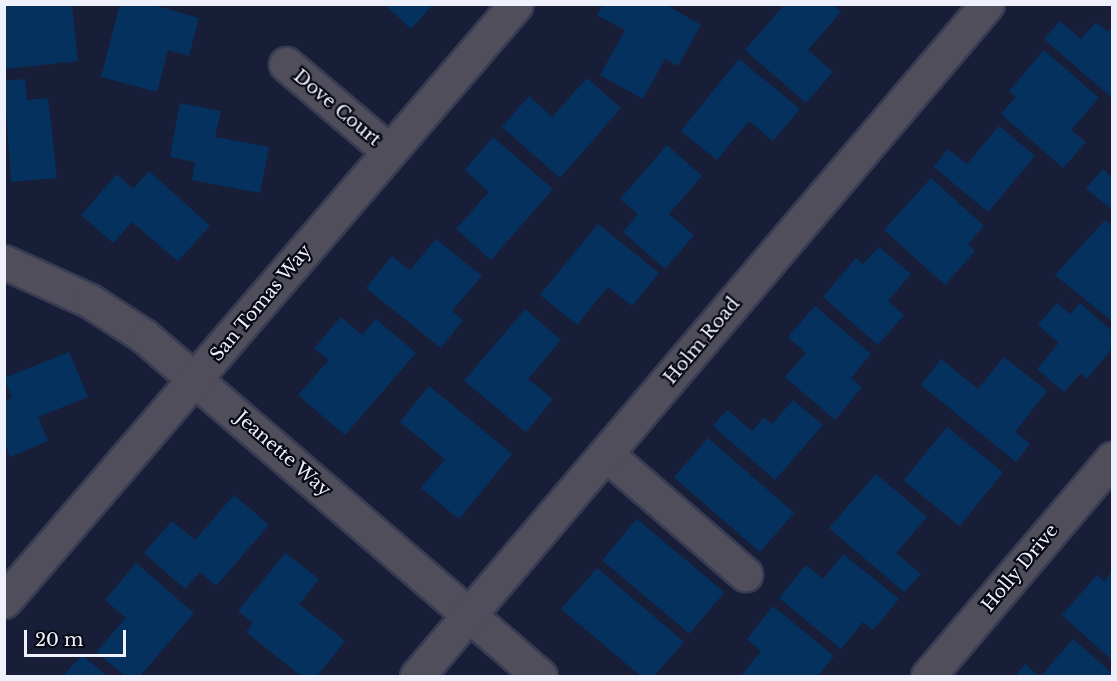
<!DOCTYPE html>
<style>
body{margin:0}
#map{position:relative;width:1117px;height:681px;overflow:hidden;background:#191e38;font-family:"Libre Baskerville",serif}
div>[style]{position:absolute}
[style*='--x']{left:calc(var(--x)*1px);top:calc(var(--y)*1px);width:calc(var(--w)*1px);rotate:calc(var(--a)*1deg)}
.building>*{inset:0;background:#05315e;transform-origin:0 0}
.roads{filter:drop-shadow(2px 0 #373c53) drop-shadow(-2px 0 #373c53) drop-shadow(0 2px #373c53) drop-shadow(0 -2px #373c53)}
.minor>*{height:33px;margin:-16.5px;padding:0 16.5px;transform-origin:16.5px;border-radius:16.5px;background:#504e5b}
span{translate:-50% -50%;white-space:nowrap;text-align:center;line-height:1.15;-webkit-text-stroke:4.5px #070914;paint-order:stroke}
.street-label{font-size:18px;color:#eef1fc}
.frame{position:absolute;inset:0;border:6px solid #eef1fc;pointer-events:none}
.scale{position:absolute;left:24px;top:630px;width:102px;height:27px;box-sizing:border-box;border:3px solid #eef1fc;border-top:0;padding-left:8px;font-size:18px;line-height:21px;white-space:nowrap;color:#eef1fc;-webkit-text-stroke:4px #070914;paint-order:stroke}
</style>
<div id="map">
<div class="building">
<i style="clip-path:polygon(4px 4px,72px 6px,78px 61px,4px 69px)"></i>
<i style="clip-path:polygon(120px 4px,150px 4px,199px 18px,189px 56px,168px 50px,157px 92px,101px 77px)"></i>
<i style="clip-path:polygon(384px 4px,433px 4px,411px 29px)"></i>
<i style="clip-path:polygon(603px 4px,665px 4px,701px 25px,678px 66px,665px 59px,643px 99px,600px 75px,625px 30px,597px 15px)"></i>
<i style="clip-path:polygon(785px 4px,832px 4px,841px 12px,808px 50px,833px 72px,806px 103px,745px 50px)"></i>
<i style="clip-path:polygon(1060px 21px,1081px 39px,1096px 22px,1108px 32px,1112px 27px,1112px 98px,1044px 39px)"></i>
<i style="clip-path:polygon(1044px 50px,1099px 98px,1071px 130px,1086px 142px,1063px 168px,1001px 114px,1016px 97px,1009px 91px)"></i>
<i style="clip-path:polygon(739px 59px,800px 109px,773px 141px,749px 121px,717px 160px,681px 131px)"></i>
<i style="clip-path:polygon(587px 78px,621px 108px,560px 178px,502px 127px,529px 96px,552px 117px)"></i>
<i style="clip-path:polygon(25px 79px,27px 100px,48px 98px,57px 178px,11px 182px,4px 81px)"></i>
<i style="clip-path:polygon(180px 103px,221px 111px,215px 137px,269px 147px,260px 193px,192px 180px,195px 162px,170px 157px)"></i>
<i style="clip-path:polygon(999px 126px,1035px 156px,988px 212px,934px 167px,948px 149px,967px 164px)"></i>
<i style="clip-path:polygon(493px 137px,553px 189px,491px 260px,456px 229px,489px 192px,465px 170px)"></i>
<i style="clip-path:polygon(667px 145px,702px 176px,669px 214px,694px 235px,665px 269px,623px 232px,638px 214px,620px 199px)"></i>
<i style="clip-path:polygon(1103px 169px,1112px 177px,1112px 210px,1086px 188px)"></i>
<i style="clip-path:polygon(149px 171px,210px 226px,178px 261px,132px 222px,113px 243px,81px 215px,117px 174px,133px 189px)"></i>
<i style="clip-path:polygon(931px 178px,984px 226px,968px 244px,975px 251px,945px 285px,884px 230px)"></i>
<i style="clip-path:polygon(1105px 220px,1112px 226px,1112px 321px,1055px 275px)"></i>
<i style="clip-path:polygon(598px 224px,659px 273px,632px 306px,608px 287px,577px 325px,540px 295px)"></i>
<i style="clip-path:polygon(436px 239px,482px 276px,452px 311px,463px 320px,441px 348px,366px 288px,392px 256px,410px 270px)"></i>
<i style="clip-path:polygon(879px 247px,911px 274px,888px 301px,904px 315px,878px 345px,823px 297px,856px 258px,863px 264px)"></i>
<i style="clip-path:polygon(1057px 303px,1070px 314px,1080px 303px,1112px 331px,1112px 348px,1087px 379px,1081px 373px,1064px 392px,1037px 369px,1059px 343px,1038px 325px)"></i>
<i style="clip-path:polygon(815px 306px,871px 354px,851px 378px,862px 387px,835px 420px,785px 377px,806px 353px,788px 337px)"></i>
<i style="clip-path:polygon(525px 309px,561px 340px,528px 379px,553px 399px,526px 432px,464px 381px)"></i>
<i style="clip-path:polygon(341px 317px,362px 335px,376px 319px,416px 353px,345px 435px,298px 395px,329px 360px,314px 348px)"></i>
<i style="clip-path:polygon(69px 352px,88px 397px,38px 417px,48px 441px,10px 457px,5px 443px,5px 401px,12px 398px,4px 378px)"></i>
<i style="clip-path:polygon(1004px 357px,1047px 391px,1015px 432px,1030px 444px,1016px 462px,921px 385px,941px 359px,978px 389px)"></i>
<i style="clip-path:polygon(429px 386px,512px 454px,459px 519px,421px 488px,445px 459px,400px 422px)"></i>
<i style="clip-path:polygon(793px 400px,823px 425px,775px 480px,713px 426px,727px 410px,752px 431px,764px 417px,772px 424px)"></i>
<i style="left:947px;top:427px;width:72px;height:69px;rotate:39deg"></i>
<i style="left:708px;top:438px;width:114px;height:52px;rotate:41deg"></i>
<i style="clip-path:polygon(876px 474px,927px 517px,896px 553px,921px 574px,904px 592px,829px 528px)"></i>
<i style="clip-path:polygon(234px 495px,269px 525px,216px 586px,200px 572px,185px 589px,144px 553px,172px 521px,195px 540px)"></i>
<i style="left:637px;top:519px;width:114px;height:54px;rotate:40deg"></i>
<i style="clip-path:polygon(285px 553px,319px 579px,299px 604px,345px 641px,317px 676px,301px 676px,246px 632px,253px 623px,238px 611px)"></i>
<i style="clip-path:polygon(843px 554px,899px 599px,873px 630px,863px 622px,841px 649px,779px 598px,806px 565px,823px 579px)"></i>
<i style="clip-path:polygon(136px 563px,194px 613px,140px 676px,125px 676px,96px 652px,126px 618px,105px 600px)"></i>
<i style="clip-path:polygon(597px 568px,684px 642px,654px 676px,641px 676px,561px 609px)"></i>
<i style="clip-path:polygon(1112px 572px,1112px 660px,1062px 615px,1097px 575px,1104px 581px)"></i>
<i style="clip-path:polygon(773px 606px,834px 656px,818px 676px,741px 676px,761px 651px,747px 639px)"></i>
<i style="clip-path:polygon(1073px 639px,1112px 673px,1112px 676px,1041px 676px)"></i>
<i style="clip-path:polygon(82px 655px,107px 676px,63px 676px)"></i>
<i style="clip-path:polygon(1025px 664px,1039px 676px,1015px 676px)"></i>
</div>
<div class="roads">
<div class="minor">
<i style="--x:286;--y:64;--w:135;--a:40.2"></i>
<i style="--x:4;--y:262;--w:94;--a:24.4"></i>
<i style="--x:90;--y:301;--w:64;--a:32.9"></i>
<i style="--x:144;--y:336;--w:522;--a:40.65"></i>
<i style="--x:606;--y:454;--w:184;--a:40.8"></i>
<i style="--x:4;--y:601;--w:786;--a:-49.38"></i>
<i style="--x:417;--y:676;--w:881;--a:-49.69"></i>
<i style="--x:928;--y:676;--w:285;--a:-49.7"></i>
</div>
</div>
<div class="street-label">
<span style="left:337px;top:108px;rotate:40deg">Dove Court</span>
<span style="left:261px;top:303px;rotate:-50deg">San Tomas Way</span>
<span style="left:702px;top:341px;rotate:-50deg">Holm Road</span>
<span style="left:283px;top:454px;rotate:41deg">Jeanette Way</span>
<span style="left:1020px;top:568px;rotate:-50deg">Holly Drive</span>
</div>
<div class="frame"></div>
<div class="scale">20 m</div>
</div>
